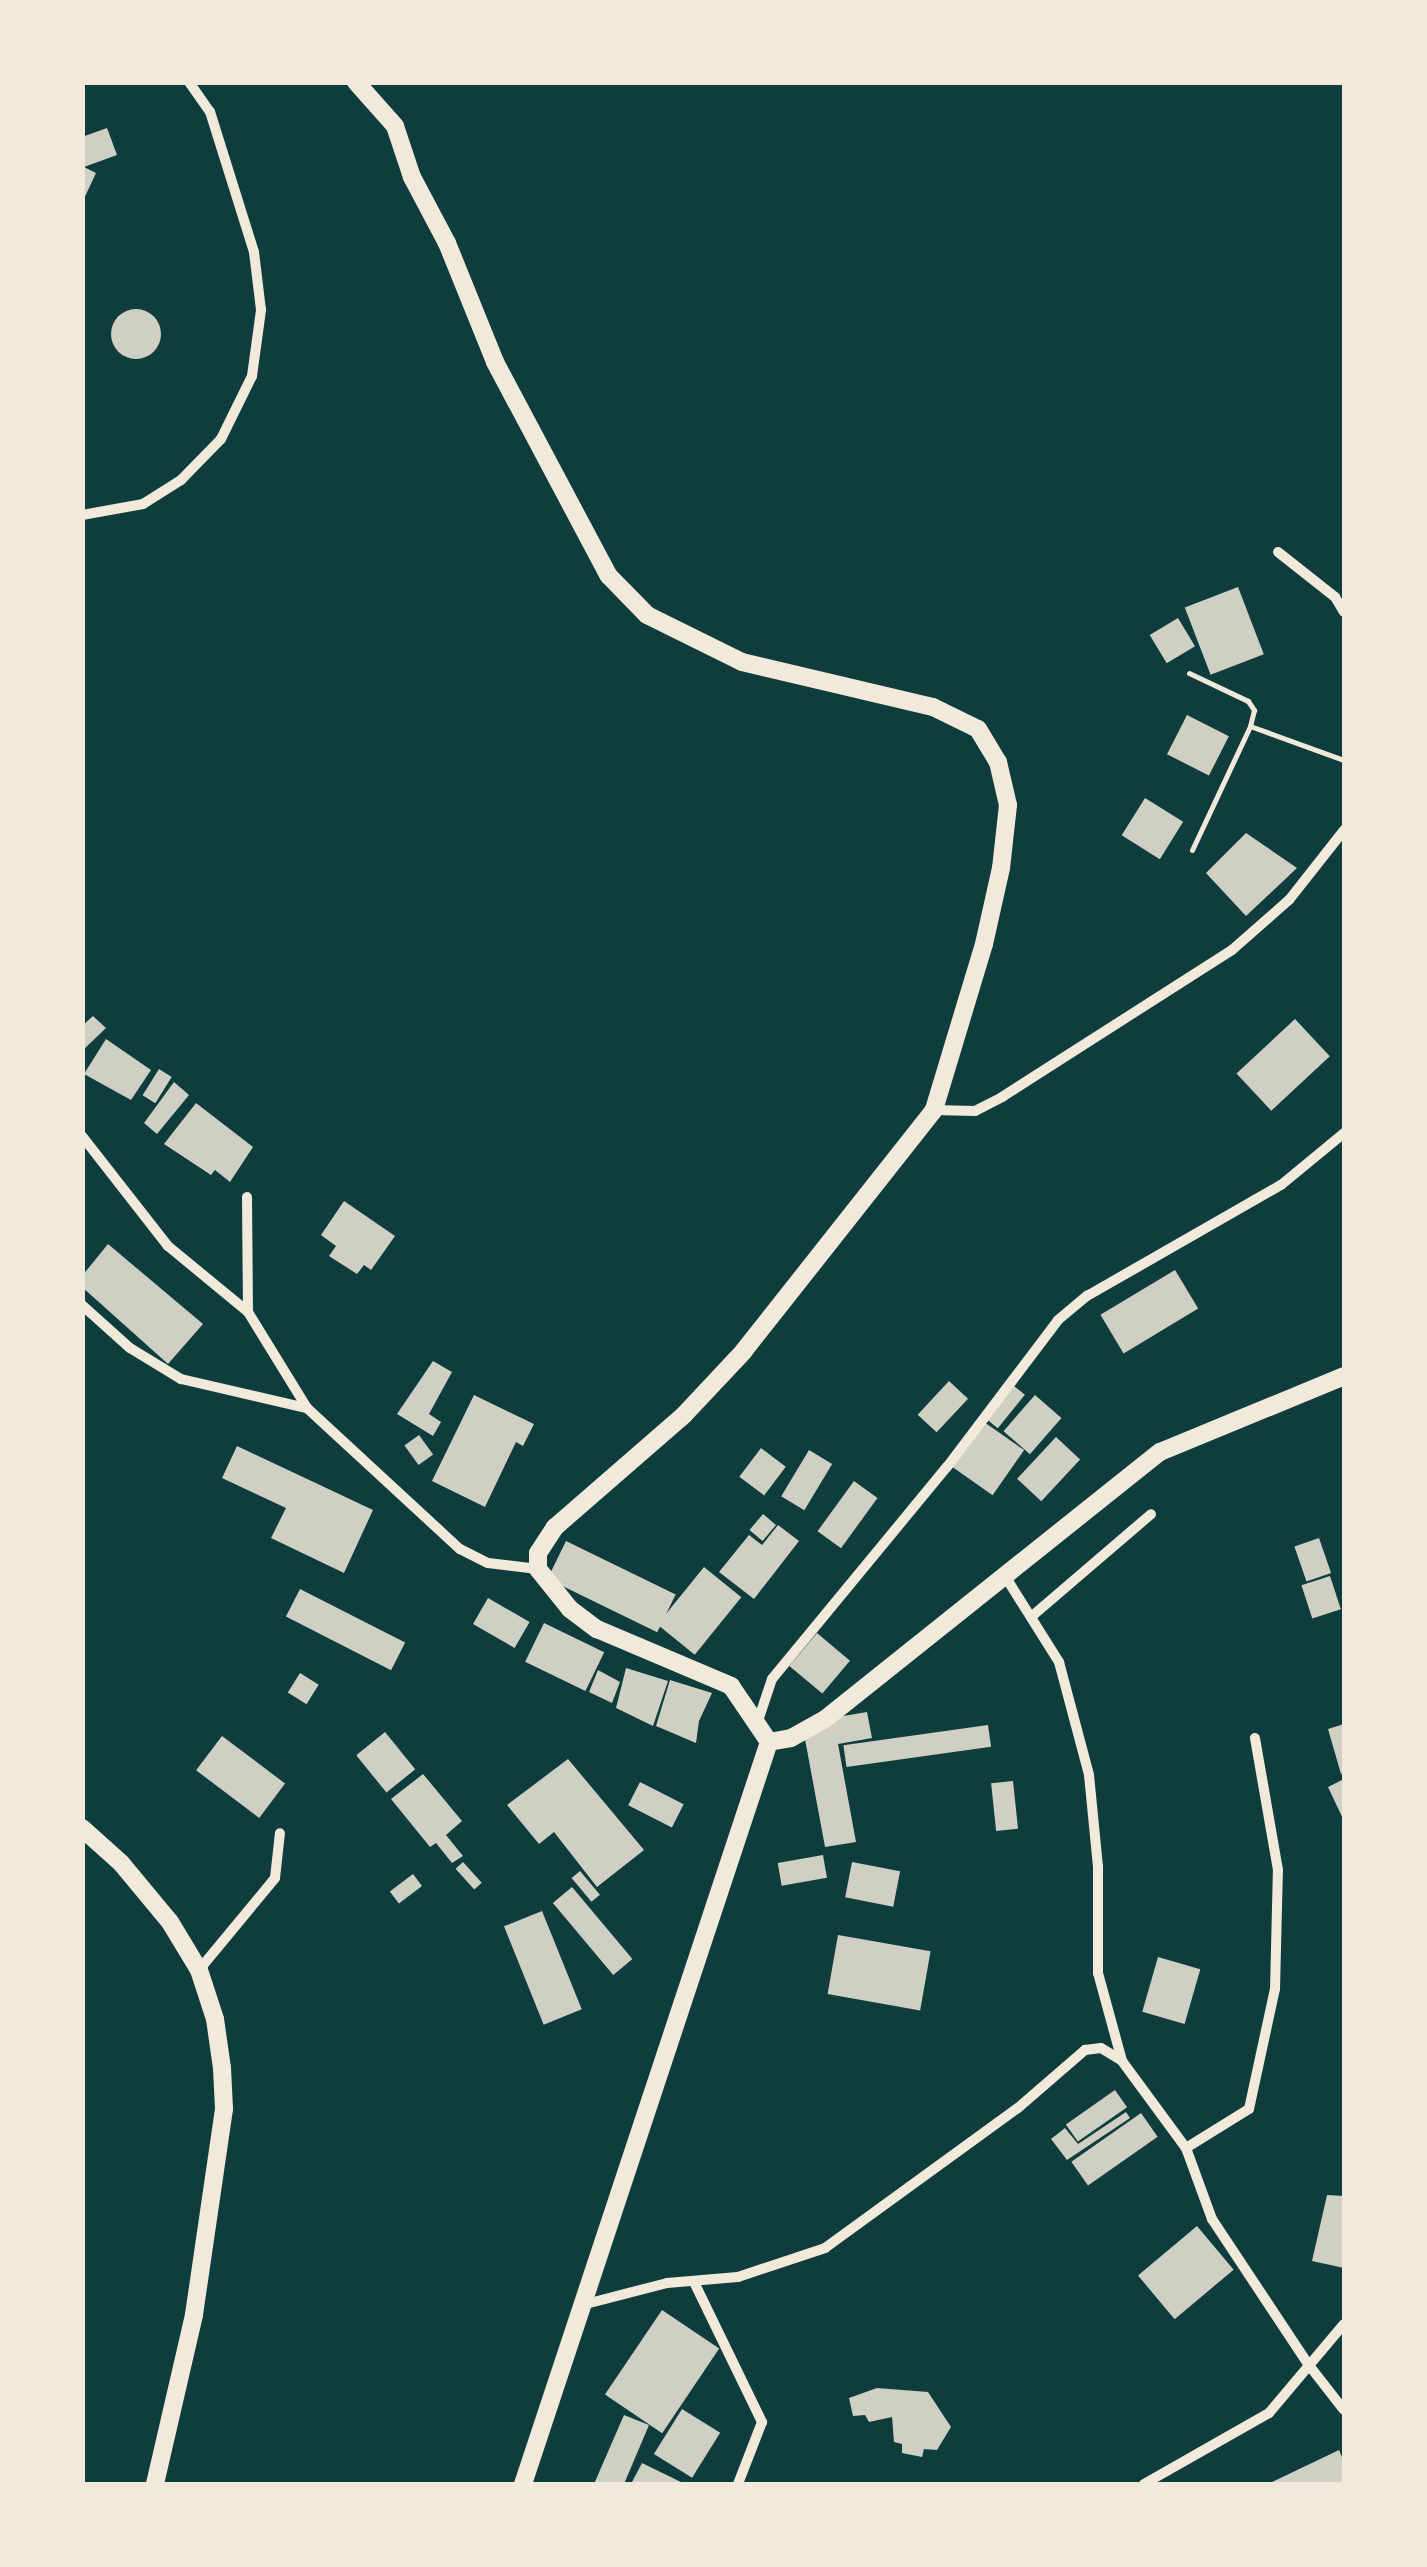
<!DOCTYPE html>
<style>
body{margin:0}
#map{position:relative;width:1427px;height:2567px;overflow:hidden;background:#0f3d3e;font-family:"Titillium Web",sans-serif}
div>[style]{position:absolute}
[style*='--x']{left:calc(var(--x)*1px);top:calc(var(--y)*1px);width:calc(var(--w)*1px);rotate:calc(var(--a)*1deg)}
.building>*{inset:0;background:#cfcfc3;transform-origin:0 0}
.round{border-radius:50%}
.path>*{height:5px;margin:-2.5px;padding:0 2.5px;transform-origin:2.5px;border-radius:2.5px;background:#f1e9da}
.minor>*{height:10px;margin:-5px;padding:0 5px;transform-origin:5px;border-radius:5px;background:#f1e9da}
.tertiary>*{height:18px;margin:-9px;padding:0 9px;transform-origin:9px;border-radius:9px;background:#f1e9da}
span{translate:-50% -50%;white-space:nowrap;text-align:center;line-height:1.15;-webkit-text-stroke:10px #f1e9da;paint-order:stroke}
.frame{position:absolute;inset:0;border:85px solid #f1e9da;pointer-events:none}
</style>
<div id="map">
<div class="building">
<i style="clip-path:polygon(107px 128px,117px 155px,84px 167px,96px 173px,82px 203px,82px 137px)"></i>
<i class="round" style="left:111px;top:309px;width:50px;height:50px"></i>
<i style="left:1238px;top:587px;width:72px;height:57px;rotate:69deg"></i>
<i style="left:1178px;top:618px;width:33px;height:33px;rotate:59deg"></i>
<i style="left:1187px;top:715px;width:47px;height:44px;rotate:27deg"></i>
<i style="left:1145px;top:798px;width:45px;height:44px;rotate:32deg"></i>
<i style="clip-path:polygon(1246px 833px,1297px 868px,1246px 916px,1206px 873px)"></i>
<i style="clip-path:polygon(93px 1016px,106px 1028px,82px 1051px,82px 1026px)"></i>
<i style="left:1295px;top:1019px;width:51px;height:80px;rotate:47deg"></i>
<i style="clip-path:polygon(106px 1039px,151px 1070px,131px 1100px,84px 1074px)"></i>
<i style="left:159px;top:1069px;width:15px;height:31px;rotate:32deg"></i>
<i style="clip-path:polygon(174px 1082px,189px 1095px,157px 1134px,144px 1123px)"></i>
<i style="clip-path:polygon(196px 1103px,253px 1147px,230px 1182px,215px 1170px,211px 1175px,164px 1144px)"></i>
<i style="clip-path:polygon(344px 1201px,395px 1236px,371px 1270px,364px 1265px,357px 1274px,329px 1256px,336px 1246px,321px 1235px)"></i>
<i style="clip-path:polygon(108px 1244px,203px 1324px,168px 1364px,82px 1287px,82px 1276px)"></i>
<i style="left:1175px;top:1270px;width:45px;height:87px;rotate:59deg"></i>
<i style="clip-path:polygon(433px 1361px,452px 1372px,429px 1414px,441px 1422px,433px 1436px,397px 1414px)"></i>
<i style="left:949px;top:1381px;width:26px;height:46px;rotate:43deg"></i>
<i style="left:1014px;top:1386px;width:14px;height:43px;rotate:39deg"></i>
<i style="clip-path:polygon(474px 1395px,534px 1424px,523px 1446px,516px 1442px,485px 1507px,432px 1481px)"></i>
<i style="left:1035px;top:1395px;width:35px;height:48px;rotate:41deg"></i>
<i style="left:984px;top:1422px;width:49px;height:55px;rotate:35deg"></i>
<i style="left:419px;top:1435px;width:24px;height:18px;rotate:54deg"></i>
<i style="left:1056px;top:1437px;width:33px;height:57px;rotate:43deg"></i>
<i style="clip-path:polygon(237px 1446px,373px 1510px,344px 1573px,271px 1538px,286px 1508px,222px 1478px)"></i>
<i style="left:761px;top:1448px;width:31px;height:36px;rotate:37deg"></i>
<i style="left:809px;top:1450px;width:27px;height:54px;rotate:31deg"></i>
<i style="left:854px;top:1481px;width:29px;height:62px;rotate:36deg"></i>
<i style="left:763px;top:1514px;width:17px;height:21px;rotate:40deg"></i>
<i style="clip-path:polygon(778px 1525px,799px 1541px,754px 1599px,719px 1572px,749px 1535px,762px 1545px)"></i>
<i style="left:1319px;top:1538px;width:37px;height:26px;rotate:71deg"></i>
<i style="left:566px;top:1541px;width:122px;height:42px;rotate:26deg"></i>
<i style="left:704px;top:1567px;width:48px;height:74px;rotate:39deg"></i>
<i style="left:1330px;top:1576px;width:35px;height:30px;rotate:72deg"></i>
<i style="left:300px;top:1589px;width:118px;height:31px;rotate:27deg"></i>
<i style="left:488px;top:1598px;width:48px;height:30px;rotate:30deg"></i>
<i style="left:544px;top:1623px;width:67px;height:43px;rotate:26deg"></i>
<i style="left:817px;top:1633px;width:43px;height:43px;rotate:40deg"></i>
<i style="clip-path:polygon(626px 1668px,668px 1681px,653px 1726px,616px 1708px)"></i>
<i style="clip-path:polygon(598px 1670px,620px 1682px,612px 1703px,589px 1692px)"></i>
<i style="left:300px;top:1673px;width:22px;height:23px;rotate:32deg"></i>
<i style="clip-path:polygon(670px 1680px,712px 1693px,699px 1721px,696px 1743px,656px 1726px)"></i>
<i style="clip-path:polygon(867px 1712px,872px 1738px,838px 1744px,856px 1842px,825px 1847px,802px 1723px)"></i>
<i style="clip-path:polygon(1344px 1724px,1344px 1773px,1341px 1774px,1328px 1729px)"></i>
<i style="left:988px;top:1725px;width:22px;height:146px;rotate:82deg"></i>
<i style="left:385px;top:1732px;width:48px;height:37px;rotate:51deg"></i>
<i style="left:222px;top:1736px;width:79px;height:43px;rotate:37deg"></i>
<i style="clip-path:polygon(568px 1759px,644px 1850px,597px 1887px,554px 1832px,539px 1844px,507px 1805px)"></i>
<i style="clip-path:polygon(423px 1774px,462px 1821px,446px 1835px,463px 1856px,452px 1863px,436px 1843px,430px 1847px,391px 1799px)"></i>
<i style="clip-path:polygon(1344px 1779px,1344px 1821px,1328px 1787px)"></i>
<i style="left:1013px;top:1781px;width:48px;height:22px;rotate:84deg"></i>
<i style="left:640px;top:1782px;width:49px;height:26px;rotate:27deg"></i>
<i style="left:823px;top:1855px;width:23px;height:46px;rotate:80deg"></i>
<i style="left:463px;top:1862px;width:28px;height:10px;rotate:48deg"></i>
<i style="left:852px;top:1862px;width:49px;height:36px;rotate:11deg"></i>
<i style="left:580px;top:1871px;width:31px;height:11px;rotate:50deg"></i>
<i style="left:413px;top:1874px;width:15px;height:29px;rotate:53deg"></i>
<i style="left:572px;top:1887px;width:94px;height:25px;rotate:50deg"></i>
<i style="left:542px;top:1911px;width:106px;height:41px;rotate:68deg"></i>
<i style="left:838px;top:1935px;width:94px;height:60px;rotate:10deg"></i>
<i style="left:1158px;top:1957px;width:44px;height:57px;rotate:16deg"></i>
<i style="left:1115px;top:2090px;width:21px;height:60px;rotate:55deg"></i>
<i style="clip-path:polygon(1126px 2112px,1130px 2118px,1067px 2160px,1051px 2139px,1065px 2128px,1078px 2144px)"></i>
<i style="left:1141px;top:2113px;width:29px;height:85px;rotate:55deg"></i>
<i style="clip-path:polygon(1327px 2195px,1344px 2196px,1344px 2268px,1312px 2261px)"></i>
<i style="left:1197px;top:2226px;width:57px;height:77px;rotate:50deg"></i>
<i style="left:662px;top:2310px;width:69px;height:102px;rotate:34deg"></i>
<i style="clip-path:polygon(877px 2388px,928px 2392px,951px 2427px,937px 2450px,924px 2449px,922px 2457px,902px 2453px,902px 2444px,894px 2442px,892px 2417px,869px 2422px,865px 2415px,853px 2416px,849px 2398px)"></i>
<i style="left:682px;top:2409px;width:45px;height:53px;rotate:32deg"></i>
<i style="clip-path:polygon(624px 2415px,649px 2425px,624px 2484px,594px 2484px)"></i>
<i style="clip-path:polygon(1339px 2450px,1344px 2462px,1344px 2484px,1268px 2484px)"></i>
<i style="clip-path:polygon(642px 2463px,685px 2484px,631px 2484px)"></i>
</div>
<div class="path">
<i style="--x:1189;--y:673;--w:65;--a:25.4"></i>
<i style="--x:1248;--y:701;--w:11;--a:56"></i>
<i style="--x:1254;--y:710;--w:16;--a:104"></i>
<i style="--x:1192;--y:850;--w:137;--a:-64.9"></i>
<i style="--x:1250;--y:726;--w:100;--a:19.9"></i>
</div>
<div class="minor">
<i style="--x:82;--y:515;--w:62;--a:-10.2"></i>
<i style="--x:143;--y:504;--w:45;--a:-32.3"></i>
<i style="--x:181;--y:480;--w:57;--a:-45.7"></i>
<i style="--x:221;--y:439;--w:70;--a:-63.8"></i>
<i style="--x:252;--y:376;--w:67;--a:-82.2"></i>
<i style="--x:261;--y:310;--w:58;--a:-96.9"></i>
<i style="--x:254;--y:252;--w:147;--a:-107.4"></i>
<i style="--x:210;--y:112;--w:37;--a:-125"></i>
<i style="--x:1278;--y:552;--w:73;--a:38.3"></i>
<i style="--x:1335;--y:597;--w:17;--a:59"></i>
<i style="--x:934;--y:1110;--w:41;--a:1.4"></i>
<i style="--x:975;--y:1111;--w:30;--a:-27"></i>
<i style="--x:1002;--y:1097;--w:273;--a:-32.6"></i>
<i style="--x:1232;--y:950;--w:76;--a:-41.3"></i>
<i style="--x:1289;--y:900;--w:89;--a:-51.8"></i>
<i style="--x:82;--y:1136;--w:140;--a:52"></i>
<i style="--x:168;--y:1246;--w:104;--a:39.5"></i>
<i style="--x:248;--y:1312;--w:113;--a:58.4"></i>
<i style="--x:247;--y:1197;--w:115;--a:89.5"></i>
<i style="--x:82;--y:1305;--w:64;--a:41.9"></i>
<i style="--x:130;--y:1348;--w:60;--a:31.3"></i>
<i style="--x:181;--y:1379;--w:129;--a:13"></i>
<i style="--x:307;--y:1408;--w:208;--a:42.7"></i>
<i style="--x:460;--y:1549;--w:31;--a:27"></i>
<i style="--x:488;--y:1563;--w:50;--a:6.8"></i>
<i style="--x:1005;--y:1576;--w:102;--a:57.9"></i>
<i style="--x:1059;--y:1662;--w:117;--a:75.1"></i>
<i style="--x:1089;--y:1775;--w:92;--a:84.4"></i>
<i style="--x:1098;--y:1867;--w:106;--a:90"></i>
<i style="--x:1098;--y:1973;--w:91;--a:74.7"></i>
<i style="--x:1122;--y:2061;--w:108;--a:53.7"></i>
<i style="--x:1186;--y:2148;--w:76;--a:69.9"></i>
<i style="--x:1212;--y:2219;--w:174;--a:56.5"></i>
<i style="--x:1308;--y:2364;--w:58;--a:52"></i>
<i style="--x:1031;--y:1617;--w:158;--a:-40.6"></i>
<i style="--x:758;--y:1721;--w:44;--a:-71.6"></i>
<i style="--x:772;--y:1679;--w:275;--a:-50.5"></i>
<i style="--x:947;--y:1467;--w:184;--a:-52.9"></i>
<i style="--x:1058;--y:1320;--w:38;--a:-40"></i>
<i style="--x:1087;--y:1296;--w:224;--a:-29.8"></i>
<i style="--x:1281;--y:1185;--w:82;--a:-39.5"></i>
<i style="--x:199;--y:1970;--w:119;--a:-50.4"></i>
<i style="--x:275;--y:1878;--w:45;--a:-83.7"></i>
<i style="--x:1186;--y:2148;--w:74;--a:-31.8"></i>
<i style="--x:1249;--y:2109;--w:123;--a:-77.8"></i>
<i style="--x:1275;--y:1989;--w:119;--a:-88.6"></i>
<i style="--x:1278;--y:1870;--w:134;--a:-99.9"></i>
<i style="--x:694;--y:2282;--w:156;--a:64.1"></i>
<i style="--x:762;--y:2422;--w:66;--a:111.2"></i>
<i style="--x:582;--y:2305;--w:88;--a:-14.5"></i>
<i style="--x:667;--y:2283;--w:71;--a:-4.8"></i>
<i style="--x:738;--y:2277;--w:92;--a:-18.4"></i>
<i style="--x:825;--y:2248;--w:238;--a:-36"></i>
<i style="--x:1018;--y:2108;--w:89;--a:-40.9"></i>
<i style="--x:1085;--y:2050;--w:16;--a:-7"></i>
<i style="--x:1101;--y:2048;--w:23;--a:31"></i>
<i style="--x:1144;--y:2484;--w:144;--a:-29.6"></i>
<i style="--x:1269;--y:2413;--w:116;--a:-49.9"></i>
</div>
<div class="tertiary">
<i style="--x:356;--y:82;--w:59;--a:48.4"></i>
<i style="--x:395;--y:126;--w:54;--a:71.6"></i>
<i style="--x:412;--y:177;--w:75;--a:62.1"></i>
<i style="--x:447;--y:243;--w:128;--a:68"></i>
<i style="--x:495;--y:362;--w:242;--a:62"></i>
<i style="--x:609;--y:576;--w:54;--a:45.7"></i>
<i style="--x:647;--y:615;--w:106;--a:26.3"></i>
<i style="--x:742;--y:662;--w:196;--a:13.3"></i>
<i style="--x:933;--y:707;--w:50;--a:26.1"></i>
<i style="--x:978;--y:729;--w:39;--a:59"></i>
<i style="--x:998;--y:762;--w:44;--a:76.9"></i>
<i style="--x:1008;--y:805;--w:63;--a:96.3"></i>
<i style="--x:1001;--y:868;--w:78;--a:102.6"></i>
<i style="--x:984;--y:944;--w:173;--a:106.8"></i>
<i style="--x:934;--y:1110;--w:307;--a:128.3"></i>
<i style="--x:744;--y:1351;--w:88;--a:133.2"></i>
<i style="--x:684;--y:1415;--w:171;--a:139"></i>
<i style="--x:555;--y:1527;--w:31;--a:123"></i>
<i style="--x:538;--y:1553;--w:16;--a:90"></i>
<i style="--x:538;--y:1569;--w:51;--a:51.3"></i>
<i style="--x:570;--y:1609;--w:34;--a:37"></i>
<i style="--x:597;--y:1629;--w:146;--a:23"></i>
<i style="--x:731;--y:1686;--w:68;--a:55.8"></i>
<i style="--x:769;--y:1742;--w:782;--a:108.34"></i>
<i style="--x:769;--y:1742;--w:22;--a:-10"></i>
<i style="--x:791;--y:1738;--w:38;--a:-29"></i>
<i style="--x:824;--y:1720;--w:430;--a:-38.6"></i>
<i style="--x:1160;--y:1452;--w:199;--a:-22.4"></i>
<i style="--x:82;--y:1828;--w:52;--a:41.9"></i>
<i style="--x:121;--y:1863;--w:77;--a:50.3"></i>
<i style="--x:170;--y:1922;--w:56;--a:58.9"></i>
<i style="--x:199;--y:1970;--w:52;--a:71.9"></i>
<i style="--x:215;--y:2019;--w:49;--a:81.9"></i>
<i style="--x:222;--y:2068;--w:41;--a:87.2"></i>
<i style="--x:224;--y:2109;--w:208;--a:98.3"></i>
<i style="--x:194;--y:2315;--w:173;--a:103"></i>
</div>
<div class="frame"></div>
</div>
